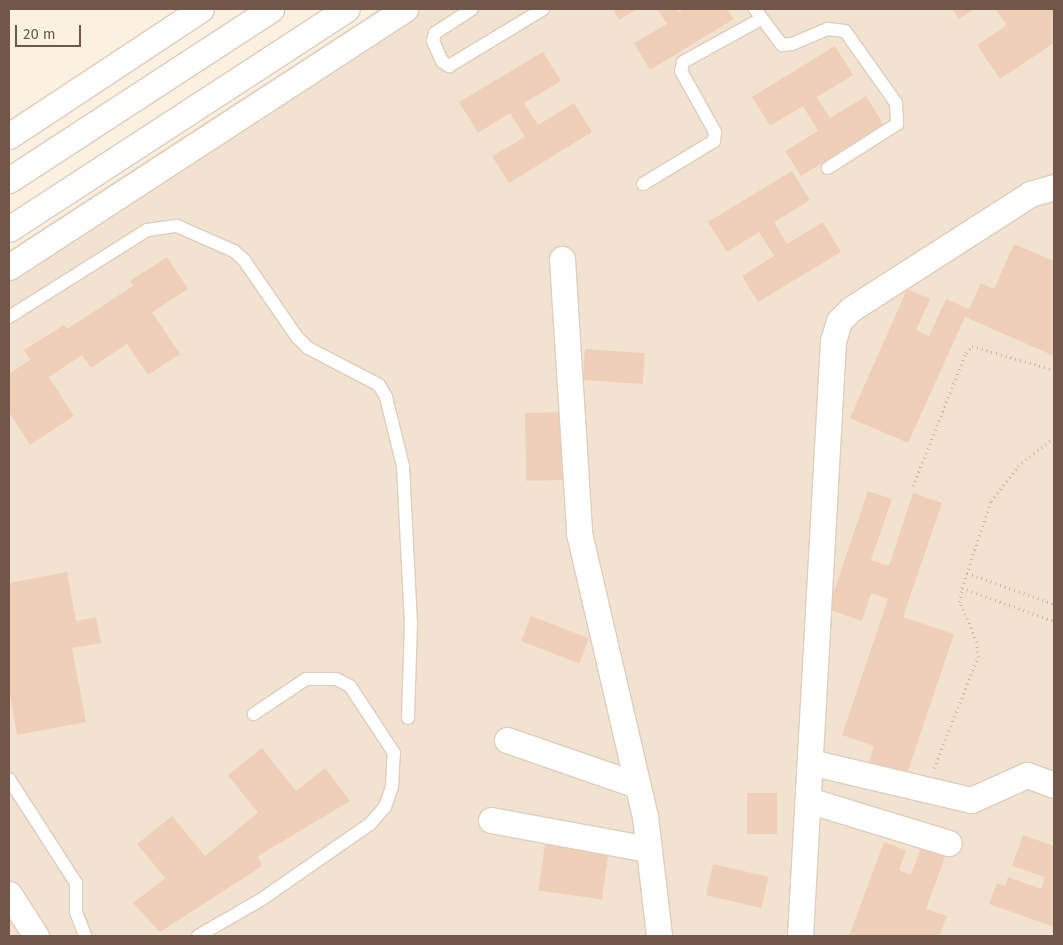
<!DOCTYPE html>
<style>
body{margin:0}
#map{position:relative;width:1063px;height:945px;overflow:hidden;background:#fbf1e1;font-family:"Fira Sans",sans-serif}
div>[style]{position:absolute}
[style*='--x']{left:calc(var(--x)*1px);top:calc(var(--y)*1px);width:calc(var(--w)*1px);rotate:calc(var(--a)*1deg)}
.residential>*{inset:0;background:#f2e3d0}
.building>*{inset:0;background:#f0cfb9;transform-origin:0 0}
.path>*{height:3px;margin-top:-1.5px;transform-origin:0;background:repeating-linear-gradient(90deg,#d4b39d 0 1px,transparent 0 5px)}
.roads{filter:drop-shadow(1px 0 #dfcdbd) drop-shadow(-1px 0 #dfcdbd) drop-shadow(0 1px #dfcdbd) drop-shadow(0 -1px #dfcdbd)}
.lane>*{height:12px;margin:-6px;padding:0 6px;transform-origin:6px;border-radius:6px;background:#fff}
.street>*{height:25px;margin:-12.5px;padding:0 12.5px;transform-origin:12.5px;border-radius:12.5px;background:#fff}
span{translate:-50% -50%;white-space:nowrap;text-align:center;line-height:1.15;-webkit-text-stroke:5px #fef5e7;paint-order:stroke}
.frame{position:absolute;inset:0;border:10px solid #715749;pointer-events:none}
.scale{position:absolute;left:15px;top:25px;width:66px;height:22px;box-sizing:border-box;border:2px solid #715749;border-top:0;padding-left:6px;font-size:15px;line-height:18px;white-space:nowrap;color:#715749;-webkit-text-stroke:4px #fef5e7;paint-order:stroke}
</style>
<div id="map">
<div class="residential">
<i style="clip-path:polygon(379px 9px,1054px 9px,1054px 936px,9px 936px,9px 250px)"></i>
</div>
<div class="building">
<i style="clip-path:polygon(613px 9px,637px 9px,619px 20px)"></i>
<i style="clip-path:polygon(657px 9px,677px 9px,679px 12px,684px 9px,727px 9px,734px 19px,650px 70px,634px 43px,667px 24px)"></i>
<i style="clip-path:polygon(952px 9px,975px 9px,959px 19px)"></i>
<i style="clip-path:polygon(995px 9px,1054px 9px,1054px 43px,1000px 79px,977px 45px,1007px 25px)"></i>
<i style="clip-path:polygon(835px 46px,853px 75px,817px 97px,830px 118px,866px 96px,884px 125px,801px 176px,785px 151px,818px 131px,803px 106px,770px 126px,752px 97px)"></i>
<i style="clip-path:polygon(543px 52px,561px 81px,524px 103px,538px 125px,574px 103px,592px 132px,509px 183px,492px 156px,525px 137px,510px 113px,478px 133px,459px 102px)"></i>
<i style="clip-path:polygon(792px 171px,810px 200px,774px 222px,787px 244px,823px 222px,841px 252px,758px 302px,742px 276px,774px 256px,759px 232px,727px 252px,708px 222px)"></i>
<i style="clip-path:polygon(1014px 244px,1054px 261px,1054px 356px,965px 317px,908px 443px,850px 418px,907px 289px,930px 299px,916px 330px,929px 336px,946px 299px,969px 309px,981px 283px,994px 289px)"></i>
<i style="clip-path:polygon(167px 257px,188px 289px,152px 312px,180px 354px,148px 375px,127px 344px,91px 368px,82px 355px,49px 377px,74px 416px,30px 445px,9px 412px,9px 374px,30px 360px,24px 350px,64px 325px,67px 329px,133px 286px,130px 281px)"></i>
<i style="left:585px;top:349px;width:60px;height:31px;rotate:4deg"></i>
<i style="left:563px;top:412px;width:68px;height:38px;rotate:89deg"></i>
<i style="clip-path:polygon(868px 491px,892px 499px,871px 560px,889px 566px,913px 493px,942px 503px,903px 617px,954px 634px,907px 774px,869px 762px,874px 746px,842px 735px,888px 599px,871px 593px,862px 621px,828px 609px)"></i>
<i style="clip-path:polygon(67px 572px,76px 621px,96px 617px,101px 643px,72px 648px,86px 722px,17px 735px,9px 688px,9px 583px)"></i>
<i style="left:531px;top:616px;width:62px;height:27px;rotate:21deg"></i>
<i style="clip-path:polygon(262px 748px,296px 791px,325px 768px,350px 801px,258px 856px,262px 866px,160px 932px,133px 903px,165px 878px,137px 844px,172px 816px,205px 856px,258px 813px,228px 775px)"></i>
<i style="left:747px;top:793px;width:30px;height:41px"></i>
<i style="clip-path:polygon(1023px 835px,1054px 846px,1054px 927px,989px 904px,997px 883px,1005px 886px,1008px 877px,1041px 889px,1045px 877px,1012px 866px)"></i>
<i style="clip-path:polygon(884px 842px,906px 850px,899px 870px,911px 875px,922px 845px,946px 854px,926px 909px,947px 916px,939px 936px,849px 936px)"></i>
<i style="left:545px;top:844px;width:64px;height:47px;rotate:8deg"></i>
<i style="left:713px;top:864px;width:57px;height:32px;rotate:13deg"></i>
</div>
<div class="path">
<i style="--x:913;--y:486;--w:143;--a:-68.3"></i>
<i style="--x:966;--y:353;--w:9;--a:-49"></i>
<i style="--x:972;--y:346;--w:85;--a:16.3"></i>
<i style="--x:967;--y:573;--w:92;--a:19.6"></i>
<i style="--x:962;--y:588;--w:92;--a:-71.6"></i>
<i style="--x:991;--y:501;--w:44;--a:-52.4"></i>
<i style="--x:1018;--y:466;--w:46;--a:-37.9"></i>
<i style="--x:934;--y:768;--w:119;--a:-68.4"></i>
<i style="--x:978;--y:657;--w:15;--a:-94"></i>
<i style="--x:977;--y:642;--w:43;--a:-113"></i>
<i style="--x:960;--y:602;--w:14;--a:-82"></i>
<i style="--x:962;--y:588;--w:98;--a:19.7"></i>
</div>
<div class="roads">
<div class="lane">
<i style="--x:472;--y:9;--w:44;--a:147"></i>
<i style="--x:435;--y:33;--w:8;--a:104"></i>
<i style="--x:433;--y:41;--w:22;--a:66"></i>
<i style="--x:442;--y:61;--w:9;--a:36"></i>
<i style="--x:449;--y:66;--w:110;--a:-31.2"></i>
<i style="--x:755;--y:9;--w:45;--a:53.1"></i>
<i style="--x:782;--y:45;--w:10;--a:-6"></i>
<i style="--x:792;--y:44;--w:39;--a:-23"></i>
<i style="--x:828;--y:29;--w:17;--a:7"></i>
<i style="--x:845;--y:31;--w:88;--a:54.7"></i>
<i style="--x:896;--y:103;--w:21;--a:87"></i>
<i style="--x:897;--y:124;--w:82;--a:147.5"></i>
<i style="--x:643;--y:184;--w:83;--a:-31.2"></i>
<i style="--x:714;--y:141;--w:9;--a:-84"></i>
<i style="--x:715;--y:132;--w:70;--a:-119.1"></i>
<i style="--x:681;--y:71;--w:9;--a:-77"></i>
<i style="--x:683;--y:62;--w:89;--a:-28.9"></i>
<i style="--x:9;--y:317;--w:163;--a:-32.2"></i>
<i style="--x:147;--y:230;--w:30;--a:-8"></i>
<i style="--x:177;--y:226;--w:62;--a:23.7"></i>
<i style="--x:234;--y:251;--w:13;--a:42"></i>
<i style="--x:244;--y:260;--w:93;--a:55.5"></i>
<i style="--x:297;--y:337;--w:16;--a:45"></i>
<i style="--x:308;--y:348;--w:80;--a:27.5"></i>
<i style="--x:379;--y:385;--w:14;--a:60"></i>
<i style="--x:386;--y:397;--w:71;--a:76.2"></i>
<i style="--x:403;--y:466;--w:156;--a:87.1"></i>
<i style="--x:411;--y:622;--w:96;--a:91.8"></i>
<i style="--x:9;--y:779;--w:124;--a:57.2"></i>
<i style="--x:76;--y:883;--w:29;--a:90"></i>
<i style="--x:76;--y:912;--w:26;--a:69"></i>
<i style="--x:198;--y:936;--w:74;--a:-30"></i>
<i style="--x:262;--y:899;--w:131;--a:-34.8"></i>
<i style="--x:370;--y:824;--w:23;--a:-49"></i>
<i style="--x:385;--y:807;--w:21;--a:-71"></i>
<i style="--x:392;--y:787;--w:34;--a:-87"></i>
<i style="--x:394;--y:753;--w:80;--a:-123.3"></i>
<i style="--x:350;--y:686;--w:16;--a:-153"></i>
<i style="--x:336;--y:679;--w:30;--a:180"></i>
<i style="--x:306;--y:679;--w:63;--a:146.1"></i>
</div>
<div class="street">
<i style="--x:9;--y:136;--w:230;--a:-33.5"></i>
<i style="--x:9;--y:180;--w:313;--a:-33.1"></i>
<i style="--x:9;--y:229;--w:403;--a:-33.1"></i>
<i style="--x:562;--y:259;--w:275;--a:86.4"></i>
<i style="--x:579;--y:533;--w:291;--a:76.9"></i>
<i style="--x:645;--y:816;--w:121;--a:83.3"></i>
<i style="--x:9;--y:267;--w:473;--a:-33.1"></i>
<i style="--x:507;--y:740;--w:138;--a:19.1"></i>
<i style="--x:810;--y:762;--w:165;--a:13.3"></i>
<i style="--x:971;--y:800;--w:61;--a:-24.1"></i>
<i style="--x:1027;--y:775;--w:29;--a:20"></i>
<i style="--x:808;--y:800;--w:147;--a:17"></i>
<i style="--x:491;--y:820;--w:160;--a:10.5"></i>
<i style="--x:9;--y:894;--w:50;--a:57.3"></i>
<i style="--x:800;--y:936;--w:596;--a:-86.83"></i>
<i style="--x:833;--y:341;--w:21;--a:-73"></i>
<i style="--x:839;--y:321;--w:17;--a:-45"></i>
<i style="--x:851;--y:309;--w:213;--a:-32.7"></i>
<i style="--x:1030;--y:194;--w:25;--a:-16"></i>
</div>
</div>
<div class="frame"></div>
<div class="scale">20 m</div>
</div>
